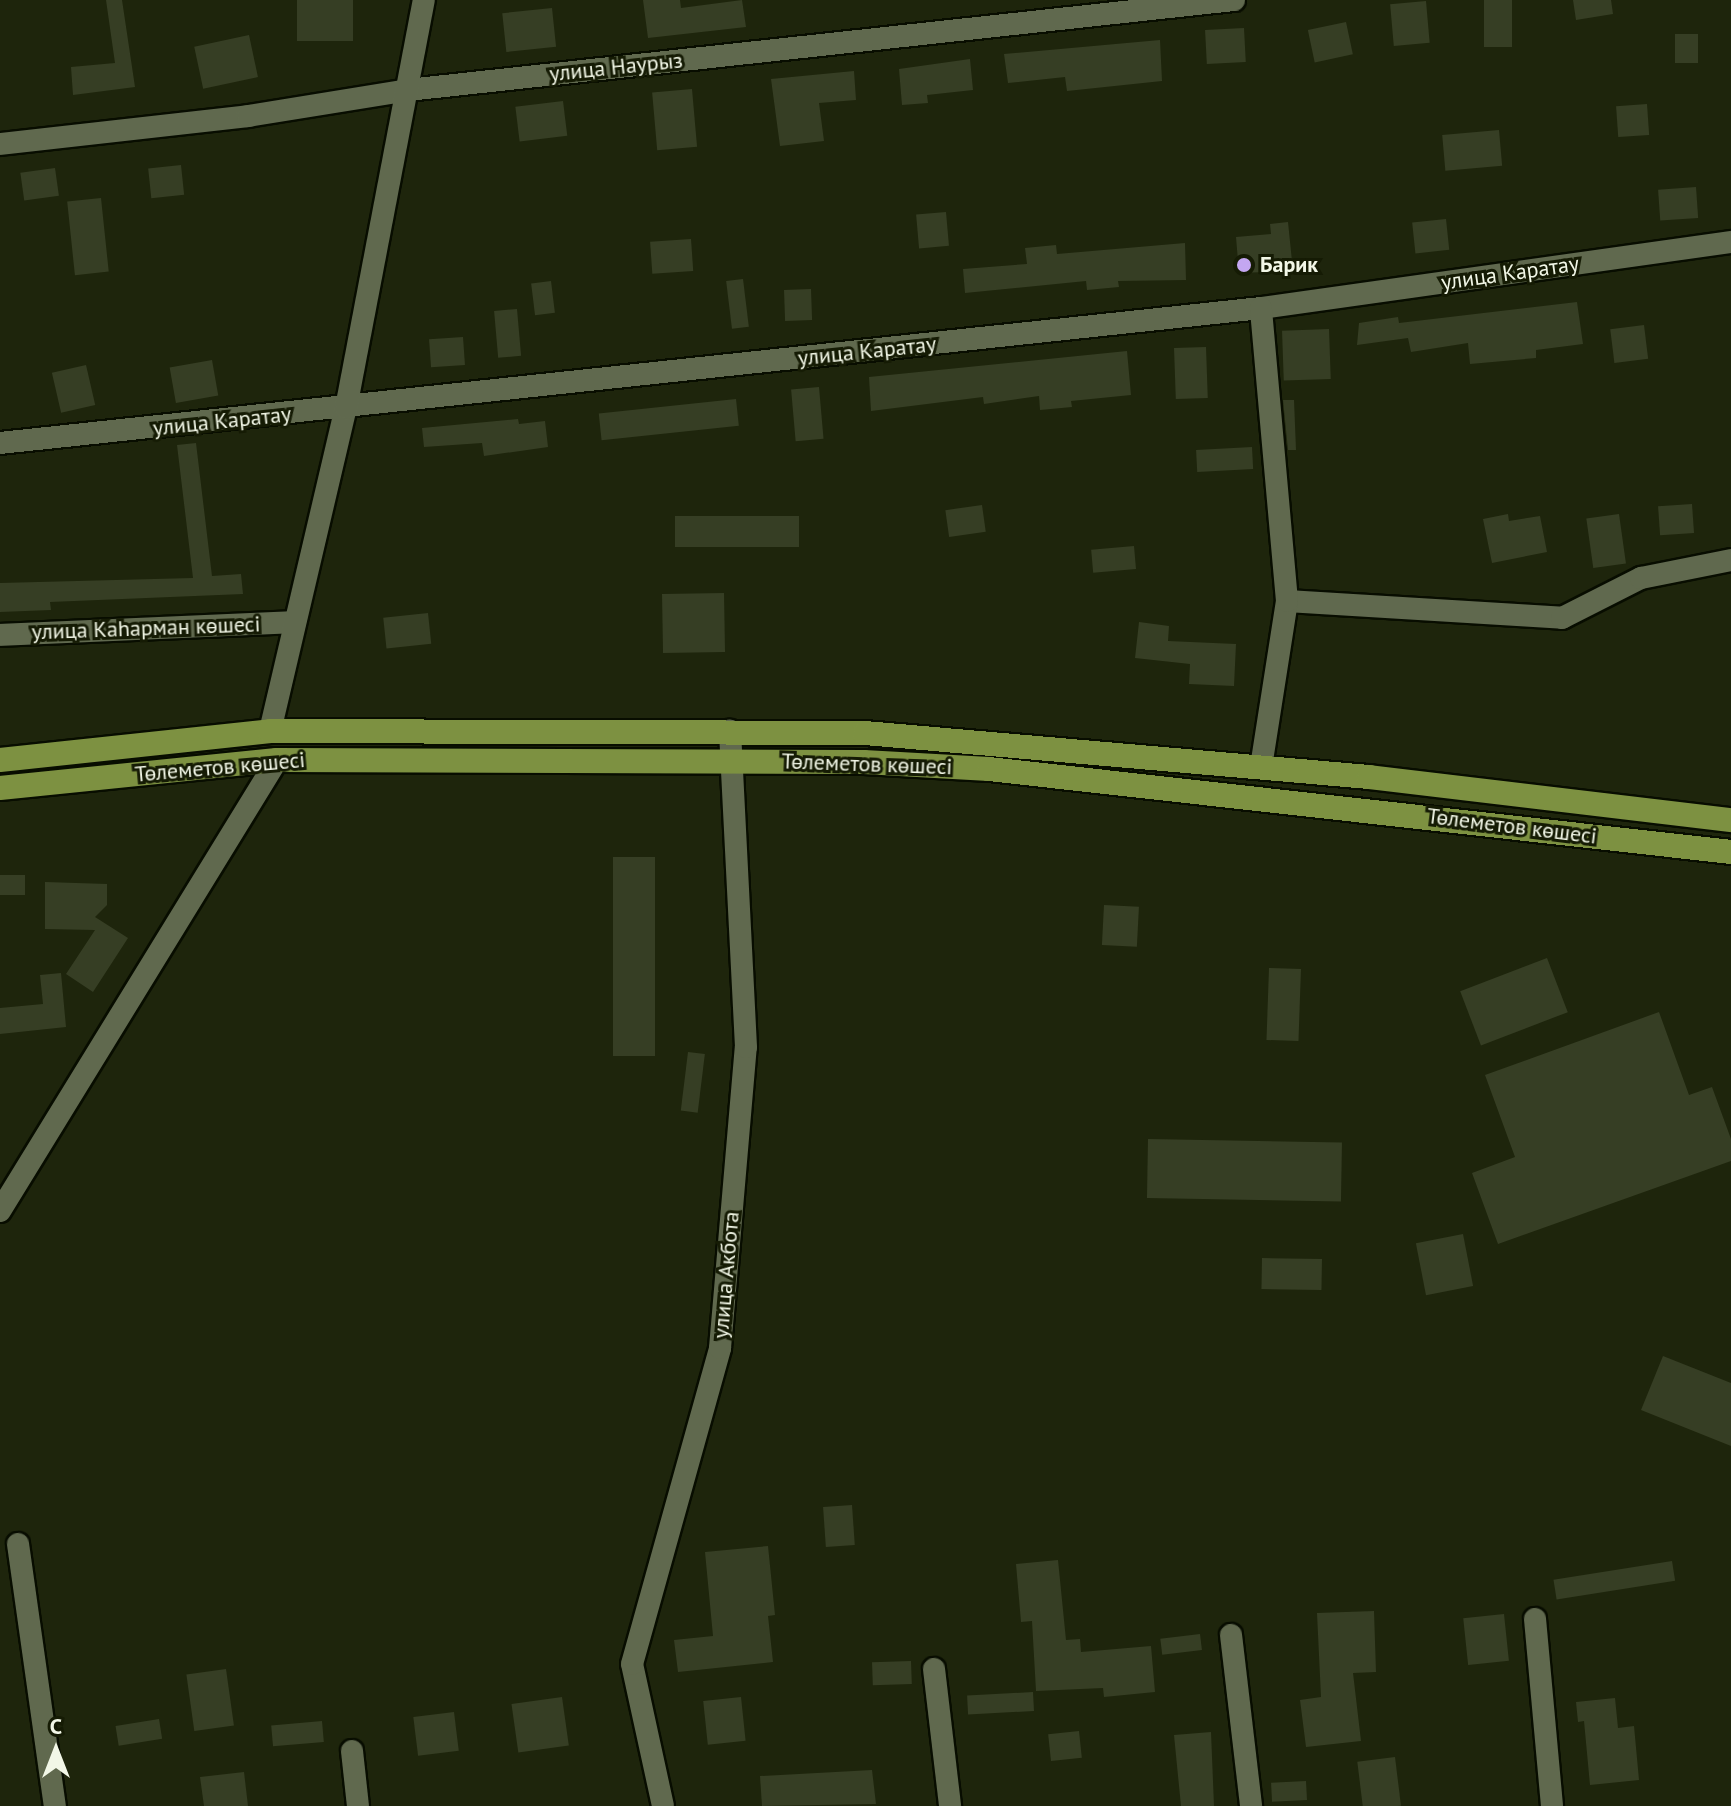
<!DOCTYPE html>
<meta charset="utf-8">
<style>
body{margin:0}
#map{position:relative;width:1731px;height:1806px;overflow:hidden;background:#1e250c;font-family:"PT Sans",sans-serif}
div>[style]{position:absolute}
[style*='--x']{left:calc(var(--x)*1px);top:calc(var(--y)*1px);width:calc(var(--w)*1px);rotate:calc(var(--a)*1deg)}
.building>*{inset:0;background:#363e24;transform-origin:0 0}
.roads{filter:drop-shadow(2px 0 #080d00) drop-shadow(-2px 0 #080d00) drop-shadow(0 2px #080d00) drop-shadow(0 -2px #080d00)}
.minor>*{height:22px;margin:-11px;padding:0 11px;transform-origin:11px;border-radius:11px;background:#60694e}
.major>*{height:24px;margin:-12px;padding:0 12px;transform-origin:12px;border-radius:12px;background:#7d9141}
.dots>*{width:22px;height:22px;translate:-50% -50%;box-sizing:border-box;border:4px solid #151b04;border-radius:50%}
span{translate:-50% -50%;white-space:nowrap;text-align:center;line-height:1.15;-webkit-text-stroke:6px #151b04;paint-order:stroke}
.street-label{font-size:22px;color:#f2f7e7}
.poi-label{font-size:22px;color:#f2f7e7;font-weight:700}
.left{translate:0 -50%;text-align:left}
.north{position:absolute;left:16px;top:1710px;width:80px;height:80px;-webkit-text-stroke:6px #151b04;paint-order:stroke;rotate:0deg;font-size:22px;font-weight:700;line-height:32px;text-align:center;color:#f2f7e7}
.north::after{content:'';display:block;margin:auto;width:28px;height:36px;background:#f2f7e7;clip-path:polygon(50% 0,100% 100%,50% 72%,0 100%)}
</style>
<div id="map">
<div class="building">
<i style="clip-path:polygon(106px 0,122px 0,135px 87px,73px 95px,71px 67px,115px 63px)"></i>
<i style="left:297px;top:0;width:56px;height:41px"></i>
<i style="clip-path:polygon(643px 0,680px 0,681px 8px,742px 0,746px 27px,648px 38px)"></i>
<i style="left:1484px;top:0;width:28px;height:47px"></i>
<i style="clip-path:polygon(1573px 0,1611px 0,1613px 14px,1576px 20px)"></i>
<i style="left:1426px;top:1px;width:42px;height:36px;rotate:85deg"></i>
<i style="left:552px;top:8px;width:39px;height:50px;rotate:84deg"></i>
<i style="left:1346px;top:22px;width:33px;height:39px;rotate:78deg"></i>
<i style="left:1244px;top:28px;width:34px;height:39px;rotate:87deg"></i>
<i style="left:1675px;top:34px;width:23px;height:29px"></i>
<i style="left:249px;top:35px;width:43px;height:56px;rotate:78deg"></i>
<i style="clip-path:polygon(1160px 40px,1162px 81px,1067px 91px,1065px 77px,1008px 83px,1004px 54px)"></i>
<i style="clip-path:polygon(970px 59px,973px 90px,927px 95px,928px 103px,902px 105px,899px 69px)"></i>
<i style="clip-path:polygon(854px 71px,856px 100px,819px 103px,824px 141px,780px 146px,771px 79px)"></i>
<i style="left:692px;top:89px;width:58px;height:40px;rotate:85deg"></i>
<i style="left:563px;top:101px;width:35px;height:48px;rotate:83deg"></i>
<i style="left:1647px;top:104px;width:31px;height:31px;rotate:86deg"></i>
<i style="left:1499px;top:130px;width:36px;height:57px;rotate:85deg"></i>
<i style="left:181px;top:165px;width:30px;height:33px;rotate:84deg"></i>
<i style="left:55px;top:168px;width:28px;height:35px;rotate:82deg"></i>
<i style="left:1696px;top:187px;width:31px;height:38px;rotate:86deg"></i>
<i style="left:101px;top:198px;width:74px;height:34px;rotate:84deg"></i>
<i style="left:946px;top:212px;width:34px;height:30px;rotate:85deg"></i>
<i style="left:1446px;top:219px;width:31px;height:34px;rotate:84deg"></i>
<i style="clip-path:polygon(1288px 222px,1293px 271px,1239px 273px,1236px 237px,1271px 234px,1270px 224px)"></i>
<i style="left:691px;top:239px;width:32px;height:41px;rotate:86deg"></i>
<i style="clip-path:polygon(1185px 243px,1186px 280px,1118px 281px,1119px 287px,1087px 290px,1086px 281px,965px 293px,963px 269px,1027px 264px,1025px 248px,1056px 245px,1057px 254px)"></i>
<i style="left:743px;top:279px;width:48px;height:17px;rotate:83deg"></i>
<i style="left:551px;top:281px;width:32px;height:20px;rotate:83deg"></i>
<i style="left:811px;top:289px;width:31px;height:27px;rotate:88deg"></i>
<i style="clip-path:polygon(1577px 302px,1583px 344px,1536px 350px,1536px 358px,1470px 364px,1468px 343px,1411px 352px,1408px 338px,1357px 345px,1359px 323px,1398px 317px,1399px 323px)"></i>
<i style="left:517px;top:309px;width:47px;height:23px;rotate:85deg"></i>
<i style="left:1644px;top:325px;width:34px;height:34px;rotate:83deg"></i>
<i style="left:1329px;top:329px;width:50px;height:47px;rotate:88deg"></i>
<i style="left:463px;top:337px;width:28px;height:34px;rotate:86deg"></i>
<i style="left:1206px;top:347px;width:51px;height:32px;rotate:88deg"></i>
<i style="clip-path:polygon(1127px 351px,1131px 395px,1071px 401px,1072px 407px,1040px 410px,1039px 396px,984px 404px,983px 397px,871px 411px,869px 377px)"></i>
<i style="left:212px;top:360px;width:36px;height:43px;rotate:80deg"></i>
<i style="left:86px;top:365px;width:41px;height:35px;rotate:77deg"></i>
<i style="left:819px;top:387px;width:52px;height:28px;rotate:85deg"></i>
<i style="left:736px;top:399px;width:27px;height:138px;rotate:84deg"></i>
<i style="clip-path:polygon(1283px 400px,1294px 400px,1296px 450px,1288px 450px)"></i>
<i style="clip-path:polygon(518px 419px,519px 424px,545px 421px,548px 447px,484px 456px,482px 443px,424px 447px,422px 428px)"></i>
<i style="clip-path:polygon(196px 443px,212px 576px,241px 574px,243px 594px,50px 602px,51px 610px,0 612px,0 583px,193px 578px,177px 445px)"></i>
<i style="left:1252px;top:447px;width:22px;height:56px;rotate:87deg"></i>
<i style="left:1692px;top:504px;width:29px;height:34px;rotate:86deg"></i>
<i style="left:982px;top:505px;width:27px;height:37px;rotate:82deg"></i>
<i style="clip-path:polygon(1508px 514px,1509px 521px,1540px 516px,1547px 552px,1492px 563px,1483px 519px)"></i>
<i style="left:1619px;top:514px;width:50px;height:33px;rotate:82deg"></i>
<i style="left:799px;top:516px;width:31px;height:124px;rotate:90deg"></i>
<i style="left:1134px;top:546px;width:23px;height:43px;rotate:85deg"></i>
<i style="left:724px;top:593px;width:59px;height:62px;rotate:89deg"></i>
<i style="left:428px;top:613px;width:31px;height:45px;rotate:84deg"></i>
<i style="clip-path:polygon(1139px 622px,1169px 626px,1168px 641px,1236px 644px,1234px 686px,1189px 684px,1190px 664px,1135px 658px)"></i>
<i style="left:613px;top:857px;width:42px;height:199px"></i>
<i style="left:0;top:875px;width:25px;height:20px"></i>
<i style="clip-path:polygon(45px 882px,107px 884px,107px 905px,95px 917px,128px 938px,93px 992px,66px 974px,95px 930px,45px 929px)"></i>
<i style="left:1104px;top:905px;width:35px;height:40px;rotate:3deg"></i>
<i style="left:1547px;top:958px;width:58px;height:93px;rotate:69deg"></i>
<i style="left:1269px;top:968px;width:32px;height:72px;rotate:2deg"></i>
<i style="clip-path:polygon(61px 973px,66px 1027px,0 1034px,0 1008px,43px 1004px,40px 975px)"></i>
<i style="clip-path:polygon(1659px 1012px,1689px 1095px,1712px 1087px,1731px 1139px,1731px 1161px,1498px 1244px,1472px 1173px,1515px 1157px,1485px 1075px)"></i>
<i style="left:688px;top:1052px;width:17px;height:59px;rotate:7deg"></i>
<i style="left:1148px;top:1139px;width:194px;height:59px;rotate:1deg"></i>
<i style="left:1463px;top:1234px;width:53px;height:48px;rotate:79deg"></i>
<i style="left:1262px;top:1258px;width:60px;height:31px;rotate:1deg"></i>
<i style="clip-path:polygon(1663px 1356px,1731px 1383px,1731px 1446px,1641px 1410px)"></i>
<i style="left:852px;top:1505px;width:40px;height:29px;rotate:86deg"></i>
<i style="clip-path:polygon(768px 1546px,775px 1615px,768px 1616px,773px 1662px,678px 1672px,674px 1640px,713px 1636px,705px 1552px)"></i>
<i style="clip-path:polygon(1058px 1560px,1066px 1640px,1080px 1639px,1081px 1652px,1151px 1646px,1155px 1692px,1104px 1697px,1103px 1688px,1036px 1691px,1032px 1621px,1021px 1622px,1016px 1564px)"></i>
<i style="left:1672px;top:1561px;width:20px;height:120px;rotate:81deg"></i>
<i style="clip-path:polygon(1374px 1611px,1376px 1672px,1353px 1673px,1361px 1741px,1306px 1747px,1300px 1700px,1321px 1697px,1317px 1613px)"></i>
<i style="left:1504px;top:1614px;width:47px;height:41px;rotate:84deg"></i>
<i style="left:1200px;top:1634px;width:16px;height:40px;rotate:83deg"></i>
<i style="left:911px;top:1661px;width:23px;height:39px;rotate:88deg"></i>
<i style="left:226px;top:1669px;width:57px;height:40px;rotate:82deg"></i>
<i style="left:1033px;top:1692px;width:19px;height:66px;rotate:87deg"></i>
<i style="left:562px;top:1697px;width:49px;height:51px;rotate:82deg"></i>
<i style="left:741px;top:1697px;width:44px;height:38px;rotate:84deg"></i>
<i style="clip-path:polygon(1615px 1698px,1618px 1728px,1634px 1726px,1639px 1780px,1590px 1785px,1584px 1721px,1578px 1722px,1576px 1702px)"></i>
<i style="left:454px;top:1712px;width:39px;height:41px;rotate:83deg"></i>
<i style="left:159px;top:1719px;width:20px;height:44px;rotate:81deg"></i>
<i style="left:322px;top:1721px;width:21px;height:51px;rotate:85deg"></i>
<i style="left:1079px;top:1731px;width:27px;height:31px;rotate:84deg"></i>
<i style="clip-path:polygon(1211px 1732px,1214px 1806px,1181px 1806px,1174px 1735px)"></i>
<i style="left:1395px;top:1757px;width:49px;height:38px;rotate:83deg"></i>
<i style="clip-path:polygon(872px 1770px,876px 1804px,762px 1806px,760px 1776px)"></i>
<i style="clip-path:polygon(244px 1772px,248px 1806px,204px 1806px,200px 1777px)"></i>
<i style="left:1306px;top:1781px;width:19px;height:35px;rotate:87deg"></i>
</div>
<div class="roads">
<div class="minor">
<i style="--x:0;--y:144;--w:250;--a:-6.4"></i>
<i style="--x:248;--y:116;--w:162;--a:-9.2"></i>
<i style="--x:408;--y:90;--w:831;--a:-6.22"></i>
<i style="--x:0;--y:443;--w:1268;--a:-6.11"></i>
<i style="--x:1261;--y:308;--w:475;--a:-8"></i>
<i style="--x:1287;--y:601;--w:276;--a:3.5"></i>
<i style="--x:1562;--y:618;--w:89;--a:-26.9"></i>
<i style="--x:1641;--y:578;--w:92;--a:-11.3"></i>
<i style="--x:0;--y:635;--w:292;--a:-2.5"></i>
<i style="--x:270;--y:731;--w:332;--a:-76.8"></i>
<i style="--x:346;--y:408;--w:415;--a:-79.2"></i>
<i style="--x:1261;--y:767;--w:168;--a:-81.1"></i>
<i style="--x:1287;--y:601;--w:294;--a:-95.1"></i>
<i style="--x:0;--y:1211;--w:529;--a:-58.44"></i>
<i style="--x:18;--y:1544;--w:265;--a:82"></i>
<i style="--x:1535;--y:1619;--w:188;--a:84.8"></i>
<i style="--x:1231;--y:1635;--w:172;--a:83.3"></i>
<i style="--x:934;--y:1669;--w:138;--a:83.3"></i>
<i style="--x:352;--y:1751;--w:55;--a:83.8"></i>
<i style="--x:663;--y:1806;--w:145;--a:-102.3"></i>
<i style="--x:632;--y:1664;--w:328;--a:-74.4"></i>
<i style="--x:720;--y:1348;--w:302;--a:-85.1"></i>
<i style="--x:746;--y:1047;--w:317;--a:-92.9"></i>
</div>
<div class="major">
<i style="--x:0;--y:760;--w:272;--a:-6.1"></i>
<i style="--x:270;--y:731;--w:595;--a:0.19"></i>
<i style="--x:865;--y:733;--w:506;--a:4.99"></i>
<i style="--x:1369;--y:777;--w:365;--a:6.8"></i>
<i style="--x:0;--y:788;--w:278;--a:-5.8"></i>
<i style="--x:277;--y:760;--w:587;--a:0.2"></i>
<i style="--x:864;--y:762;--w:125;--a:3.2"></i>
<i style="--x:989;--y:769;--w:747;--a:6.38"></i>
</div>
</div>
<div class="dots">
<i style="left:1244px;top:265px;background:#c4a7f1"></i>
</div>
<div class="street-label">
<span style="left:616px;top:67px;rotate:-6deg">улица Наурыз</span>
<span style="left:1510px;top:273px;rotate:-8deg">улица Каратау</span>
<span style="left:867px;top:351px;rotate:-6deg">улица Каратау</span>
<span style="left:222px;top:421px;rotate:-6deg">улица Каратау</span>
<span style="left:146px;top:628px;rotate:-2deg">улица Каһарман көшесі</span>
<span style="left:867px;top:764px;rotate:2deg">Төлеметов көшесі</span>
<span style="left:220px;top:767px;rotate:-5deg">Төлеметов көшесі</span>
<span style="left:1512px;top:826px;rotate:7deg">Төлеметов көшесі</span>
<span style="left:726px;top:1275px;rotate:-85deg">улица Акбота</span>
</div>
<div class="poi-label">
<span class="left" style="left:1260px;top:265px">Барик</span>
</div>
<div class="north">С</div>
</div>
